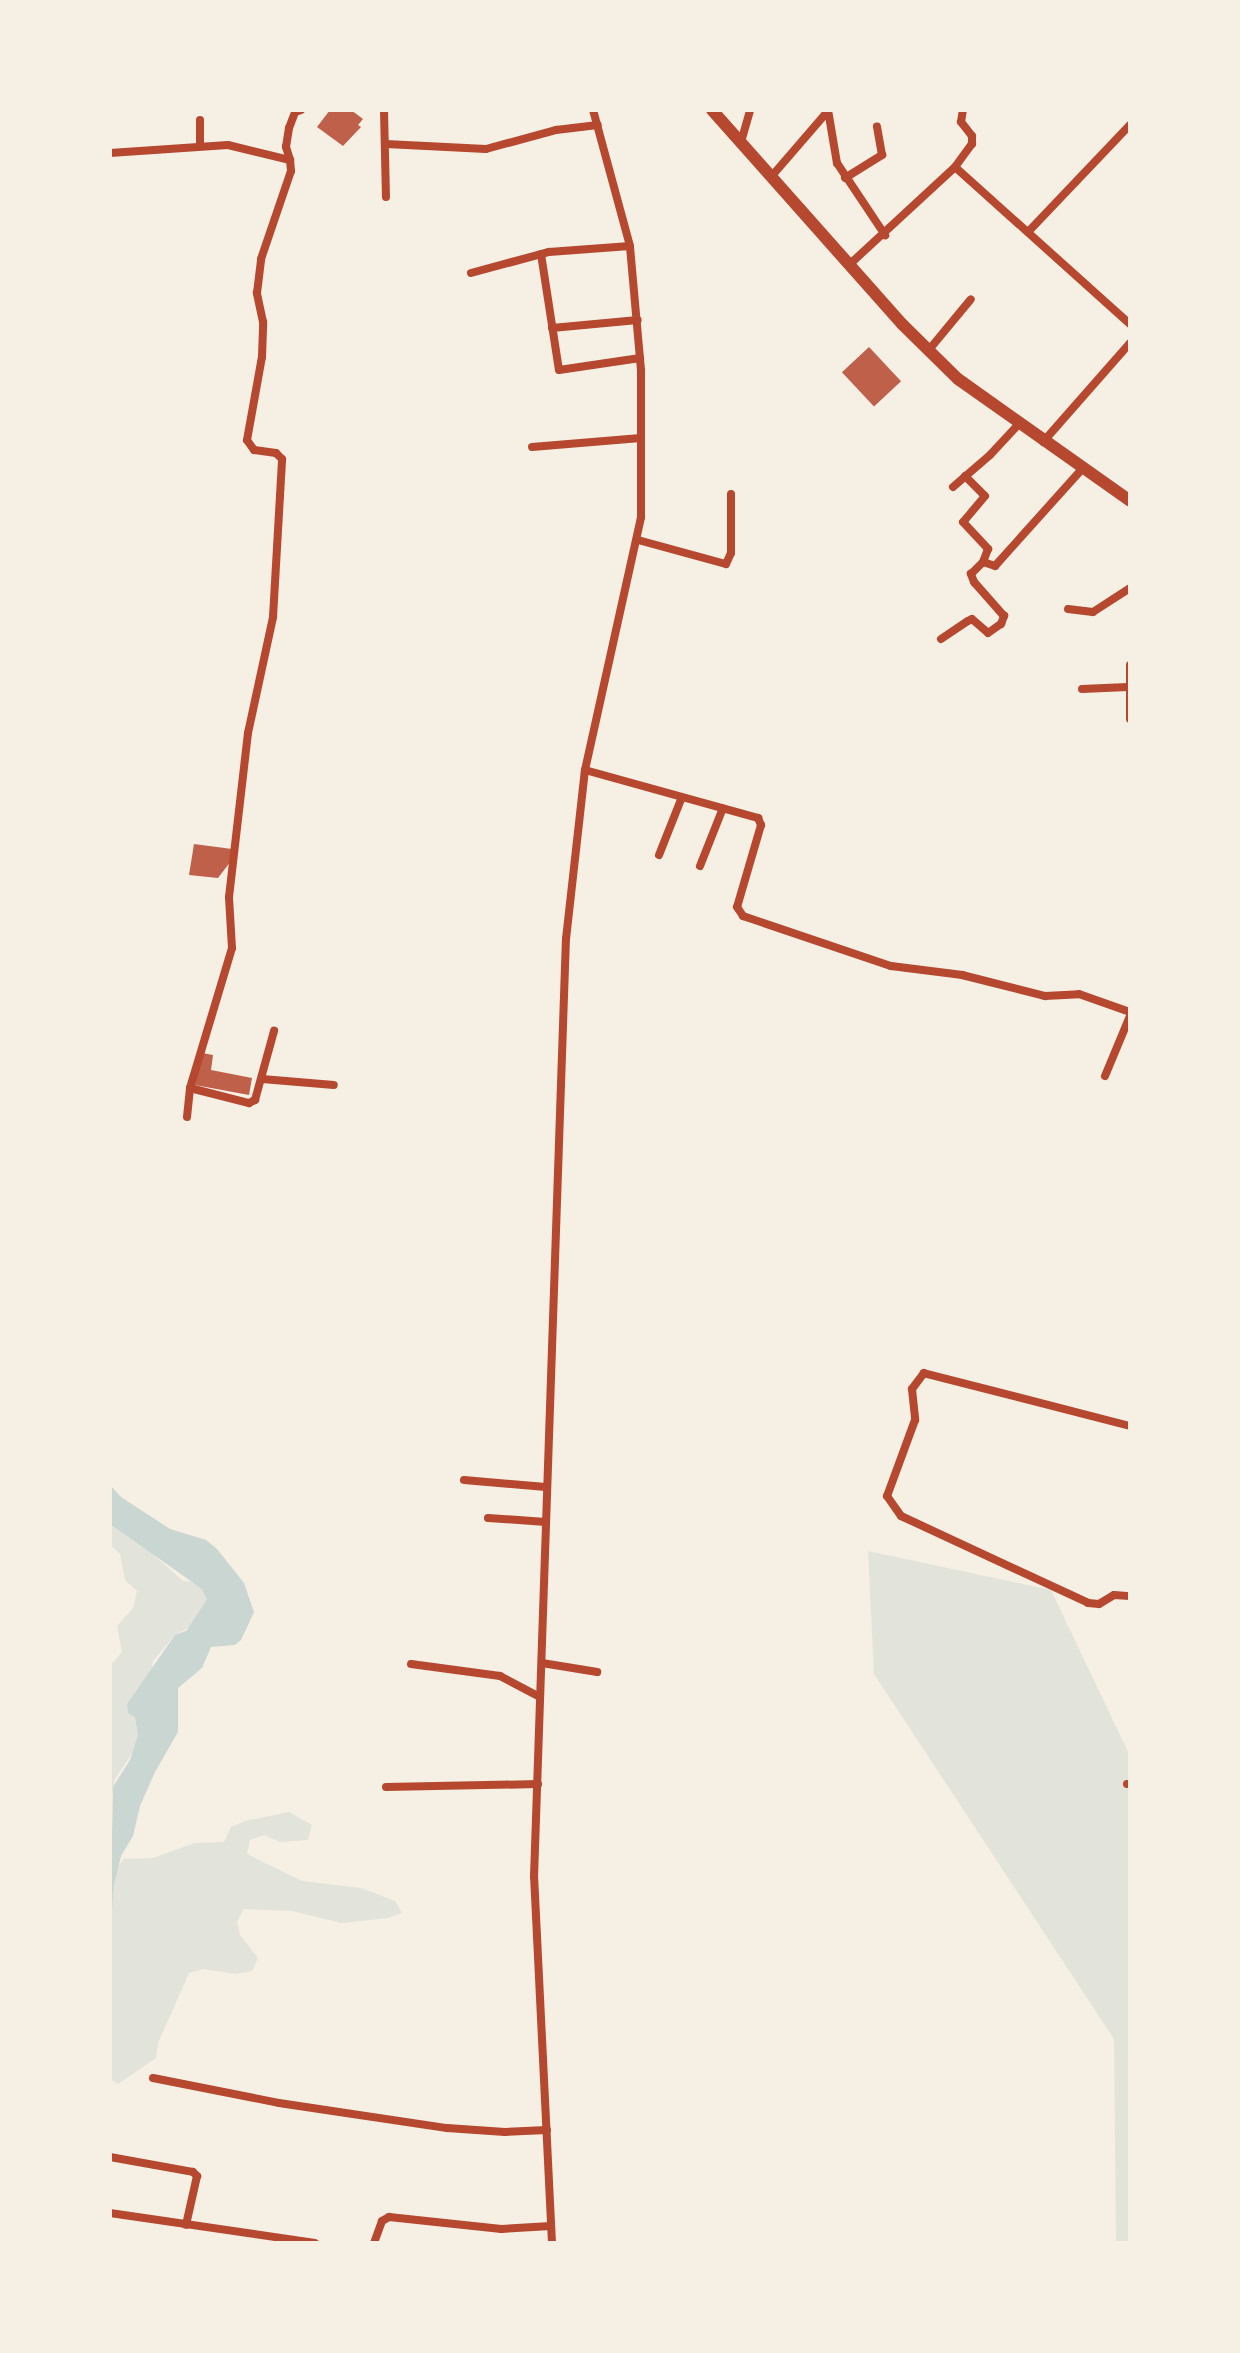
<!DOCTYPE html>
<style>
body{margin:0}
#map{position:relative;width:1240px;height:2353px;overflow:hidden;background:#f6efe4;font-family:Commissioner,sans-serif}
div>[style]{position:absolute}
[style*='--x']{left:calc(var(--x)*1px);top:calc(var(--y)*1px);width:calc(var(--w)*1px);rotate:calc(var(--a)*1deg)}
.green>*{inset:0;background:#e2e4dc}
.water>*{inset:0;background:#c9d6d2}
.river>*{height:22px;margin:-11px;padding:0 11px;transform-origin:11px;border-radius:11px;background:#c9d6d2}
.building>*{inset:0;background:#bf614a;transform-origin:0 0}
.minor>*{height:8px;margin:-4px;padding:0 4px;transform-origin:4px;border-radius:4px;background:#b5482f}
.trunk>*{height:12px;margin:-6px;padding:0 6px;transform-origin:6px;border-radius:6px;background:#b5482f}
span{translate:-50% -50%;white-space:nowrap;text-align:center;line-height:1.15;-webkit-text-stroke:7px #f6efe4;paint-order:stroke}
.frame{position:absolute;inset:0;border:112px solid #f6efe4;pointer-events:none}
</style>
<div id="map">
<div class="green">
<i style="clip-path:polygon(110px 1516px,183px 1581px,202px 1582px,209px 1604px,202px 1620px,175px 1635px,153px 1661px,142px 1738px,115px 1779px,110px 1807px,110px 1666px,122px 1652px,117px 1626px,133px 1608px,137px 1591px,125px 1580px,120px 1554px,110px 1545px)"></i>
<i style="clip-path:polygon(868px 1551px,1051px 1590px,1130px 1756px,1130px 2243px,1116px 2243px,1114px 2039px,874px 1674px)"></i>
<i style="clip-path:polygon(289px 1812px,312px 1825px,308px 1840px,280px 1842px,264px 1835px,250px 1840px,247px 1854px,302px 1881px,361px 1888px,395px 1901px,402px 1913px,388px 1918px,342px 1923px,292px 1911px,244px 1909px,237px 1922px,240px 1935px,258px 1958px,252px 1971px,235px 1974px,203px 1969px,189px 1973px,158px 2043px,156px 2058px,118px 2084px,110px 2079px,110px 1935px,114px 1871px,124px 1859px,153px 1858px,195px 1843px,224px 1842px,231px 1827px,245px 1821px)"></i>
</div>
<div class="water">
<i style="clip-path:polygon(111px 1486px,121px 1497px,170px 1529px,206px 1540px,217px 1549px,244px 1583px,254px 1612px,241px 1640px,235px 1645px,211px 1647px,202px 1668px,178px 1688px,178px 1732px,155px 1772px,140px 1806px,133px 1836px,121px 1856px,114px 1885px,110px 1935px,113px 1787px,130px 1760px,138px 1735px,135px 1717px,128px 1713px,127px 1704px,175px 1635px,210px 1622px,209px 1604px,202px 1589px,110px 1524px)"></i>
</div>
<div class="river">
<i style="--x:187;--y:1650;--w:69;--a:-56.8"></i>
</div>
<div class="building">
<i style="clip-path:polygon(330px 110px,351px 110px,363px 119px,358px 125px,361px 127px,343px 146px,317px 127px)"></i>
<i style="left:869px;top:347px;width:47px;height:37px;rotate:47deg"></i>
<i style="clip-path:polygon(194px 844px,232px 849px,231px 861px,218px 878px,189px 875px)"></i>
<i style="clip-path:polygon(202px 1053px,213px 1055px,211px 1070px,252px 1078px,249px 1095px,195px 1085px)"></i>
</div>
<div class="minor">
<i style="--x:384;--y:110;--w:87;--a:88.7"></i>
<i style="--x:828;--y:110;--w:54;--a:80.4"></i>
<i style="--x:837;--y:163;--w:87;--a:56.3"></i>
<i style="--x:741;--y:142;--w:33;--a:-74"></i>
<i style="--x:386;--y:144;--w:100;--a:2.9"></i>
<i style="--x:486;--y:149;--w:73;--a:-15.2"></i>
<i style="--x:556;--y:130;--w:42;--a:-6.8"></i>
<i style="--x:200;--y:145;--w:25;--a:-90"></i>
<i style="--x:110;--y:153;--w:118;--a:-3.9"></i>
<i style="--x:228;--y:145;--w:64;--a:13.6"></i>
<i style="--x:290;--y:160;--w:14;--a:-107"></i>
<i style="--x:286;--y:147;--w:19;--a:-81"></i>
<i style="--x:289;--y:128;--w:17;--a:-69"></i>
<i style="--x:295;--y:112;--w:6;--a:-18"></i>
<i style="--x:955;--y:167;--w:235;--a:41.9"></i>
<i style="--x:771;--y:177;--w:87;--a:-49.2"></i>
<i style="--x:845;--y:178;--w:44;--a:-31.9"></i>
<i style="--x:882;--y:155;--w:29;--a:-100"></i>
<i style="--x:1028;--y:232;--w:148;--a:-46.4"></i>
<i style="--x:541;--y:254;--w:117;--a:81.2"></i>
<i style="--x:559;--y:370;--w:82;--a:-8.4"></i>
<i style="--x:850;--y:264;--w:143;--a:-42.7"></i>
<i style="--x:955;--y:167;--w:29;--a:-54"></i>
<i style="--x:972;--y:144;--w:8;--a:-90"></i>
<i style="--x:972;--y:136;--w:18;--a:-128"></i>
<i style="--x:961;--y:122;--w:12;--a:-81"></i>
<i style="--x:471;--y:273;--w:81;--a:-15.1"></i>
<i style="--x:549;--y:252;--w:81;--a:-4.2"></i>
<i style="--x:552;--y:328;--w:86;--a:-5.3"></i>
<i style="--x:928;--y:351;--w:67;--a:-50.4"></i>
<i style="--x:1043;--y:442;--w:132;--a:-48.7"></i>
<i style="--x:532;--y:447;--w:109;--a:-4.7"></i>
<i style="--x:965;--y:476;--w:28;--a:45"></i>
<i style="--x:985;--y:496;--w:34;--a:130"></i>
<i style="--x:963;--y:522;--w:37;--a:47"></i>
<i style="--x:988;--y:549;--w:14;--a:111"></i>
<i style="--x:953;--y:487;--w:49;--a:-40.9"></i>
<i style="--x:990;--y:455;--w:41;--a:-47"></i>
<i style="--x:638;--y:540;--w:91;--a:15.3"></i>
<i style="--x:726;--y:564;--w:12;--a:-66"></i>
<i style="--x:731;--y:553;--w:59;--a:-90"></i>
<i style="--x:1068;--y:609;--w:25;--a:7"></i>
<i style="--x:1093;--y:612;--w:44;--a:-33"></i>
<i style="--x:941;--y:639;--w:32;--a:-34"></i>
<i style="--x:968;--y:621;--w:4;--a:-27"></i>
<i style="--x:972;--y:619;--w:21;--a:41"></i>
<i style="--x:988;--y:633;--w:16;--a:-35"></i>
<i style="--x:1001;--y:624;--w:9;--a:-69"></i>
<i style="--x:1004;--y:616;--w:45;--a:-131.4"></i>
<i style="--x:974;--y:582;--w:9;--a:-111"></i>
<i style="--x:971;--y:574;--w:17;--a:-45"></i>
<i style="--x:983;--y:562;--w:13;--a:18"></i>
<i style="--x:995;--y:566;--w:129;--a:-48.1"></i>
<i style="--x:1130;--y:665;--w:54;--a:90"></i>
<i style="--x:1082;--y:689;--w:46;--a:-2.5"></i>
<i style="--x:585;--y:770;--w:180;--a:15.5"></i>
<i style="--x:758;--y:818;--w:8;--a:67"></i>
<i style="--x:761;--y:825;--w:85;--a:106.3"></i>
<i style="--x:737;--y:907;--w:11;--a:56"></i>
<i style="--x:743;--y:916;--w:156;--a:18.7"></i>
<i style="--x:891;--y:966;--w:72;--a:7.2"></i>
<i style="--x:962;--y:975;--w:86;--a:14.2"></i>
<i style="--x:1045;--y:996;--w:34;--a:-3"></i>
<i style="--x:1079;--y:994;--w:54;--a:19.4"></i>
<i style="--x:659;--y:855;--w:62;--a:-68.4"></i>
<i style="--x:700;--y:866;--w:62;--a:-68.4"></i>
<i style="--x:1105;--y:1076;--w:65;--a:-67.4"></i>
<i style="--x:262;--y:1079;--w:72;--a:4.8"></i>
<i style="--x:190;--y:1088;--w:61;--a:14.3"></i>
<i style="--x:249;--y:1103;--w:7;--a:-27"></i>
<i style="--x:255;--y:1100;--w:72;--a:-74.6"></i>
<i style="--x:187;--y:1117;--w:29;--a:-84"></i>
<i style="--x:190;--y:1088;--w:146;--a:-73.3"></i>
<i style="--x:232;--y:948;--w:51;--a:-93.4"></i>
<i style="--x:229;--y:897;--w:165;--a:-83.4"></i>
<i style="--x:248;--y:733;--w:119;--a:-77.8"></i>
<i style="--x:273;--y:617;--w:158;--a:-86.7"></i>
<i style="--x:282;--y:459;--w:8;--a:-135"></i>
<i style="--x:276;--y:453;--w:22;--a:-172"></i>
<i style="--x:254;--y:450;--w:12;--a:-125"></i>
<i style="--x:247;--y:440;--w:84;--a:-79.8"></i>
<i style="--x:262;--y:357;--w:35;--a:-88"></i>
<i style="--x:263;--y:322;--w:30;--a:-102"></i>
<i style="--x:257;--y:293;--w:34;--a:-83"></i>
<i style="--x:261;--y:259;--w:93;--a:-71.2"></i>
<i style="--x:291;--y:171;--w:11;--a:-95"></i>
<i style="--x:1130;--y:1426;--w:213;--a:-165.6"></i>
<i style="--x:924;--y:1373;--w:20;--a:127"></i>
<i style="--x:912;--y:1389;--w:31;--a:84"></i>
<i style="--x:915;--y:1420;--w:81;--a:110.2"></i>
<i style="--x:887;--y:1496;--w:24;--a:55"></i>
<i style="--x:901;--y:1516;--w:206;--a:24.9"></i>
<i style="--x:1088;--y:1603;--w:11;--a:5"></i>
<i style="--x:1099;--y:1604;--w:17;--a:-31"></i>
<i style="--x:1114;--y:1595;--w:16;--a:4"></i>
<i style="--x:464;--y:1480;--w:82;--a:4.9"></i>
<i style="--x:488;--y:1518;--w:58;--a:3.9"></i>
<i style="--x:542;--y:1663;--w:56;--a:9.3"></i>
<i style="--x:411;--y:1664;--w:90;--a:7.7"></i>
<i style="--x:500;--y:1676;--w:45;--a:27.7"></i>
<i style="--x:1127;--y:1784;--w:3;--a:0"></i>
<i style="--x:386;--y:1787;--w:152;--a:-1.1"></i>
<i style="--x:153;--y:2078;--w:128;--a:11.2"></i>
<i style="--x:279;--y:2103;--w:170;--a:8.5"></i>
<i style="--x:447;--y:2128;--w:58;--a:3.9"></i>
<i style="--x:505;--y:2132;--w:42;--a:-2.7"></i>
<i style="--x:110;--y:2157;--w:84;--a:10.2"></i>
<i style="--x:193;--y:2172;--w:6;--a:45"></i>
<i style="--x:197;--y:2176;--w:50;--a:102.7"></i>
<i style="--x:110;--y:2213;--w:207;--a:8.3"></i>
<i style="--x:374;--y:2243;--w:23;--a:-70"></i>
<i style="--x:382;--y:2221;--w:8;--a:-30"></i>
<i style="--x:389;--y:2217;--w:113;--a:6.1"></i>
<i style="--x:501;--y:2229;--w:50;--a:-3.4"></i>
<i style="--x:552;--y:2243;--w:366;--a:-92.8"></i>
<i style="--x:534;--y:1877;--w:939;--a:-88.05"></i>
<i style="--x:566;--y:939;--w:170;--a:-83.6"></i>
<i style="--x:585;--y:770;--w:259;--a:-77.5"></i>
<i style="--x:641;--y:517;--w:147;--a:-90"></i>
<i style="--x:641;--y:370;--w:124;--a:-95.1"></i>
<i style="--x:630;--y:246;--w:141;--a:-105.2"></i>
</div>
<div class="trunk">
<i style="--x:712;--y:110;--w:286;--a:48.4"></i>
<i style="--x:902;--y:324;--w:78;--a:44.5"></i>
<i style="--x:958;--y:379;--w:211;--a:35.3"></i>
</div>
<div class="frame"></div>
</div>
